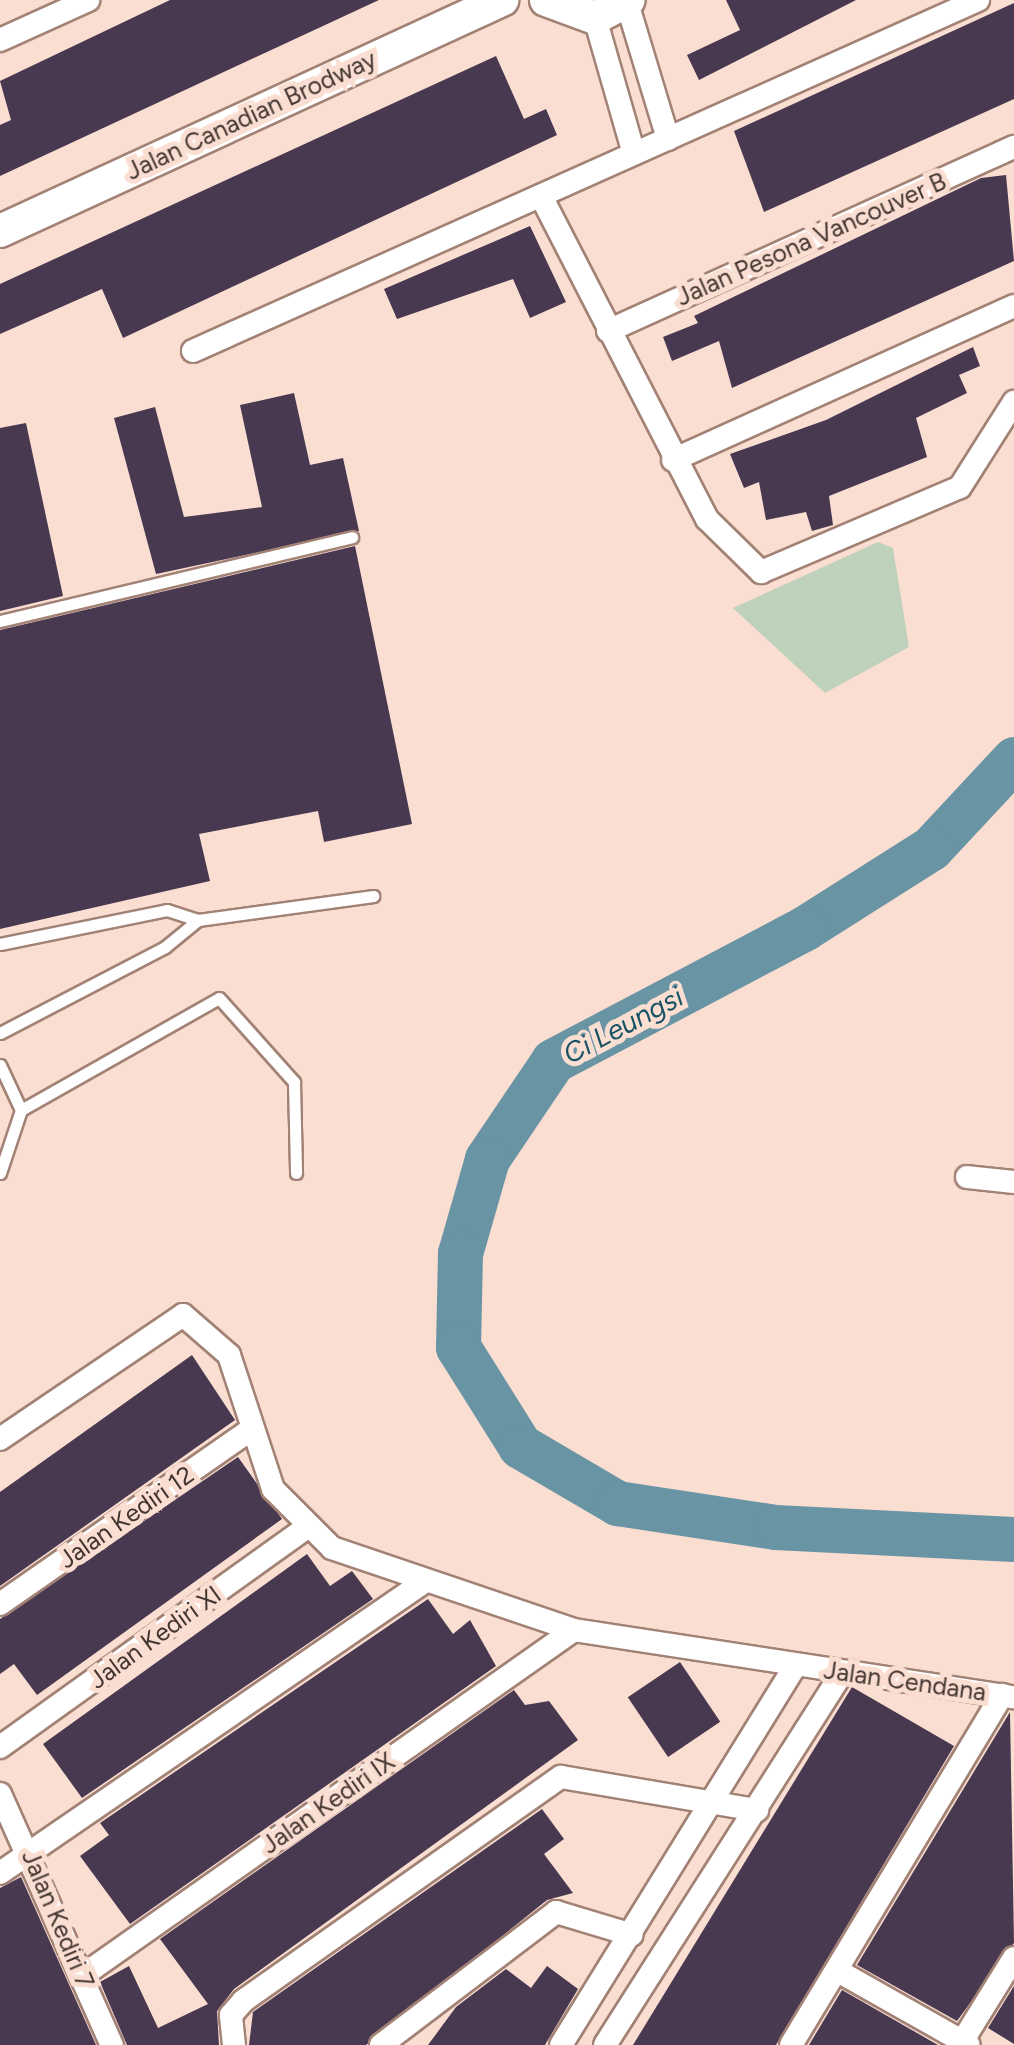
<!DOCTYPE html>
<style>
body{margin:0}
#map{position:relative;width:1014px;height:2045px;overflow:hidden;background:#faded2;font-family:Figtree,sans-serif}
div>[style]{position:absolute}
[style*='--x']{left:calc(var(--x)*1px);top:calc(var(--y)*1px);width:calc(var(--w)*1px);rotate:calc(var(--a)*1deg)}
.green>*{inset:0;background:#bed2bb}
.river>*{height:45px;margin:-22.5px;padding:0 22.5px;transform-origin:22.5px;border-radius:22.5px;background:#6994a4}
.building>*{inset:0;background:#483950;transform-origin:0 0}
.roads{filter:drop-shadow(2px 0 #a28275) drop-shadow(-2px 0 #a28275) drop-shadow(0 2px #a28275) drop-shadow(0 -2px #a28275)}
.lane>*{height:11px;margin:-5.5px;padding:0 5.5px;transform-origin:5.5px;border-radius:5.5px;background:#fff}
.street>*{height:22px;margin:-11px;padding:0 11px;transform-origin:11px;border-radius:11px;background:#fff}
.secondary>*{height:32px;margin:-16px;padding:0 16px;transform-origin:16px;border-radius:16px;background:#fff}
span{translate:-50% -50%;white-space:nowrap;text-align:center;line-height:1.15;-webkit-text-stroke:10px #faded2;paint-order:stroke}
.street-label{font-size:25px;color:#433530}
.water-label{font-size:28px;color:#175265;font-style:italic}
</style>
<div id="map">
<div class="green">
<i style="clip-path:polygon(878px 542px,893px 548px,909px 647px,825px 693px,733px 608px)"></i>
</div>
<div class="river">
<i style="--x:1014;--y:759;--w:122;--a:133"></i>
<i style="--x:931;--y:848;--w:149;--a:147.6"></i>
<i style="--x:805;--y:928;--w:285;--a:152.2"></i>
<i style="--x:553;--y:1061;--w:118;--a:124"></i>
<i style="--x:487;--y:1159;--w:98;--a:106"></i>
<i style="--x:460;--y:1253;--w:94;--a:91.2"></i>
<i style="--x:458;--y:1347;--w:117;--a:57.9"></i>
<i style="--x:520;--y:1446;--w:113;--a:30.4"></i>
<i style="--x:617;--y:1503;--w:160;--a:8.6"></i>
<i style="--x:775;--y:1527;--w:239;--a:2.9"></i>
</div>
<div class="building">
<i style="clip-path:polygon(170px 0,379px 0,0 176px,0 125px,11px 120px,0 81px)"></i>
<i style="clip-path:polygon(726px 0,856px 0,699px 80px,687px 55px,740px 30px)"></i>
<i style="clip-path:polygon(1014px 3px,1014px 99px,764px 212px,734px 131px)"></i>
<i style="clip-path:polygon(496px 56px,524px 119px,546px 109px,557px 135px,123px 338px,102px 289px,0 334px,0 284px)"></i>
<i style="clip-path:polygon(1006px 175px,1014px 261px,732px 388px,719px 341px,672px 361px,663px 337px,698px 323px,694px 316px,981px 178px)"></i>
<i style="clip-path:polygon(530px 226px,566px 302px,530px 318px,513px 279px,397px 319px,384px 289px)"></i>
<i style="clip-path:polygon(973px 347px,980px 366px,959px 375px,967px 393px,916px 418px,927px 457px,829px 496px,833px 525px,812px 531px,806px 512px,766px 520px,759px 482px,744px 488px,730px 454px,826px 420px)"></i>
<i style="clip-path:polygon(294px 393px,310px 465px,343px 458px,359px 531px,156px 574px,114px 418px,155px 407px,184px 517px,262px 507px,240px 405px)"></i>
<i style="clip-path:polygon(26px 423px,63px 596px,0 611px,0 428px)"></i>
<i style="clip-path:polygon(355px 546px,412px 824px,324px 842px,318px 811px,199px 834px,210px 881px,0 929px,0 630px)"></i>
<i style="clip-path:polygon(192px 1355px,235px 1420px,0 1586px,0 1492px)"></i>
<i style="clip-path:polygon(238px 1457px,282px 1519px,37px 1695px,14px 1664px,0 1674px,0 1619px)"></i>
<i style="clip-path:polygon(307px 1554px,330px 1586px,352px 1571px,373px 1599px,82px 1798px,43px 1744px)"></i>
<i style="clip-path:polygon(428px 1599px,453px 1634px,470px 1620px,496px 1666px,130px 1924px,80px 1856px,109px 1835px,100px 1823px)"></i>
<i style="left:680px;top:1662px;width:72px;height:63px;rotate:56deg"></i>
<i style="clip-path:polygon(852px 1687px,954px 1746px,776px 2045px,633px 2045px)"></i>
<i style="clip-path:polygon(514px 1690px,525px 1705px,549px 1701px,578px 1740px,234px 1989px,217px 2011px,219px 2045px,127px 2045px,100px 1982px,129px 1966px,158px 2028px,208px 2004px,160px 1939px)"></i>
<i style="clip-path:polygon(1010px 1712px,1014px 1943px,957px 2021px,857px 1965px)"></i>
<i style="clip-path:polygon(542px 1809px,564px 1839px,544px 1854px,573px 1893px,547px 1900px,366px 2045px,249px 2045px,253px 2012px)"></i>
<i style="clip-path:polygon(21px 1877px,96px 2045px,0 2045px,0 1888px)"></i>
<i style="clip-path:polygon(547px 1966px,578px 1989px,545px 2045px,428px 2045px,456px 2007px,506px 1969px,531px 1988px)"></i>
<i style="clip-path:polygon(1014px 1986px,1014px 2044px,988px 2028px)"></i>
<i style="clip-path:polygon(842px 1990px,938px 2045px,809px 2045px)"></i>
</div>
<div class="roads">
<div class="lane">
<i style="--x:0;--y:621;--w:362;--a:-13.4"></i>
<i style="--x:0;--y:944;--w:170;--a:-11.5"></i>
<i style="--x:167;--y:910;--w:33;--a:18"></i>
<i style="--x:198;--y:920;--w:177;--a:-7.8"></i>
<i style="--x:0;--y:1033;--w:186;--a:-27.5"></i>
<i style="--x:165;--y:947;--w:43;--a:-39.3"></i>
<i style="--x:0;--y:1065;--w:50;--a:65"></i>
<i style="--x:0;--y:1173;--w:66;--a:-71.6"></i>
<i style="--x:21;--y:1110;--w:227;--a:-29.5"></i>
<i style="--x:219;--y:998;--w:113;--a:48.2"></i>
<i style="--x:294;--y:1082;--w:91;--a:88.7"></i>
</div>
<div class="street">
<i style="--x:627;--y:3;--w:142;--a:73.2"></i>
<i style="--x:595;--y:18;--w:141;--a:74"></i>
<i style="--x:0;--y:40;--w:97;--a:-24.4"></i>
<i style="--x:541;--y:196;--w:363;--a:62.8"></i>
<i style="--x:707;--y:519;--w:76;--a:44.5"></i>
<i style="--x:761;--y:572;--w:216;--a:-23.1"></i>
<i style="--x:960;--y:487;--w:101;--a:-57.6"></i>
<i style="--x:608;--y:331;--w:446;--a:-24.4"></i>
<i style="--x:193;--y:351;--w:860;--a:-24.09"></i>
<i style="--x:673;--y:460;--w:374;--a:-24.3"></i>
<i style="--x:967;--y:1177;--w:47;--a:6.1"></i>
<i style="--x:0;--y:1439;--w:221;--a:-34.1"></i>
<i style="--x:183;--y:1315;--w:61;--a:41"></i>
<i style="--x:229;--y:1355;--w:141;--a:71.8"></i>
<i style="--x:273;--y:1489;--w:83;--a:45"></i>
<i style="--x:332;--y:1548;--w:256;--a:18.7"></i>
<i style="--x:574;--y:1630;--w:445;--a:8.7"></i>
<i style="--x:0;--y:1604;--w:307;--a:-34.8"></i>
<i style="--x:0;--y:1747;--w:380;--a:-35.6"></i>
<i style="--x:0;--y:1794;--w:275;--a:66"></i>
<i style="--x:0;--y:1873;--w:514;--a:-34.46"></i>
<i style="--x:838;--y:1971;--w:150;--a:29.5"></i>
<i style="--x:82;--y:1976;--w:601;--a:-35.12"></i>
<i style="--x:234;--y:2045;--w:30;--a:-96"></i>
<i style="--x:231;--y:2015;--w:18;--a:-49"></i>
<i style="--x:243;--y:2001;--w:389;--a:-35.2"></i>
<i style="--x:561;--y:1777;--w:199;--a:9.6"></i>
<i style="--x:381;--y:2045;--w:220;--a:-37.2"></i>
<i style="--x:556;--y:1912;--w:79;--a:16.8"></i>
<i style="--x:561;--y:2045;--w:447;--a:-58.3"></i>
<i style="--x:605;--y:2045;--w:441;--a:-57.5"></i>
<i style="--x:791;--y:2045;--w:409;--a:-58.9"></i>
<i style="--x:960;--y:2045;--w:102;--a:-58.2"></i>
</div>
<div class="secondary">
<i style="--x:546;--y:0;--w:52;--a:20.2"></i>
<i style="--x:595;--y:18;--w:38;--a:-28"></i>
<i style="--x:0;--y:231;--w:553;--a:-24.71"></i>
</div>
</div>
<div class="street-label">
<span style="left:251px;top:115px;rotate:-25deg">Jalan Canadian Brodway</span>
<span style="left:811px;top:239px;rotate:-24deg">Jalan Pesona Vancouver B</span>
<span style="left:126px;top:1517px;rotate:-35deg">Jalan Kediri 12</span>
<span style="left:155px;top:1637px;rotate:-36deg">Jalan Kediri XI</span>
<span style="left:905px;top:1681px;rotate:8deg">Jalan Cendana</span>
<span style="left:328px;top:1803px;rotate:-35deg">Jalan Kediri IX</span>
<span style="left:58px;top:1919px;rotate:67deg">Jalan Kediri 7</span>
</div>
<div class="water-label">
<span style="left:623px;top:1025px;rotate:-28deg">Ci Leungsi</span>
</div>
</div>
